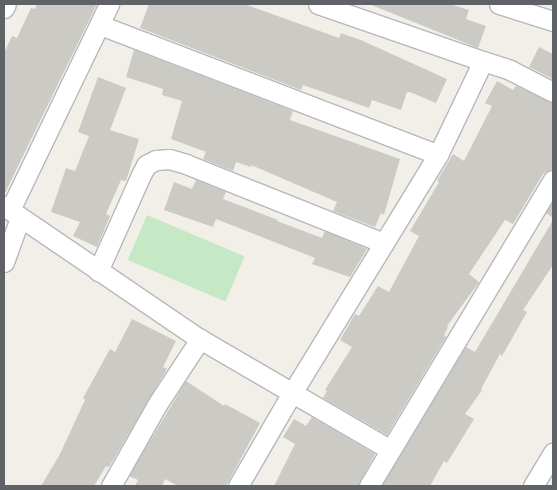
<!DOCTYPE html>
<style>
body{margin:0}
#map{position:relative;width:557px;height:490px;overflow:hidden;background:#f1efe8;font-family:Roboto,sans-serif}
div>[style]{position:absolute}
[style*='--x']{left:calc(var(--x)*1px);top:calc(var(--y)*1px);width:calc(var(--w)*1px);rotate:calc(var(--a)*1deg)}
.green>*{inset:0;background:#c5e8c5;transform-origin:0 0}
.building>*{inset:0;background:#cccac5}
.roads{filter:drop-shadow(1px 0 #b5b8bc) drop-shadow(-1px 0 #b5b8bc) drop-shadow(0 1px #b5b8bc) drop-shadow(0 -1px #b5b8bc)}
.minor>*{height:19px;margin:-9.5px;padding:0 9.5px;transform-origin:9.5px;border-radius:9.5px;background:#fff}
span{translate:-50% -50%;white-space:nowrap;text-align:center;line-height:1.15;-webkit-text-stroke:4px #fff;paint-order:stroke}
.frame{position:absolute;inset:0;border:5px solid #5f6368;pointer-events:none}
</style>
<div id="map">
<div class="green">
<i style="left:147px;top:215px;width:106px;height:49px;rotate:23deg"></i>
</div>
<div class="building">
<i style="clip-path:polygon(37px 4px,97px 4px,4px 195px,4px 53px,12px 36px,17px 38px,31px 8px,35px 9px)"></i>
<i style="clip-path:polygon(149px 4px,244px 4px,339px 38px,341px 33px,363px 41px,447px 79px,436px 103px,410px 92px,407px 92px,401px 110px,372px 100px,369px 108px,303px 85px,301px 90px,140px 28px)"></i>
<i style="clip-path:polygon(369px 4px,450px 4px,469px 10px,466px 19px,486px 26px,478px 48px)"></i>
<i style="clip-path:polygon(539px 47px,553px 54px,553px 79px,529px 67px)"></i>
<i style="clip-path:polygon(134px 50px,293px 111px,290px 120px,400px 159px,384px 215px,381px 213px,375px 227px,333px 211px,337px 202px,251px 165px,251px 167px,236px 162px,233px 171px,203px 159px,206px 152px,171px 139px,182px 101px,162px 95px,163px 89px,126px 77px)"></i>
<i style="clip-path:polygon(98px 77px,126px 88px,110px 130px,139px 139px,127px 178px,126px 181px,121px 180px,106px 214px,110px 216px,97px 247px,73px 236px,80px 222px,51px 212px,66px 168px,75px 171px,89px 136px,78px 132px)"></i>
<i style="clip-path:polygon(497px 81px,513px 90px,516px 86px,518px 87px,553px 103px,553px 169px,543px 174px,513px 224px,505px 220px,469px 274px,479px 282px,447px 326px,448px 327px,444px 335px,446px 337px,387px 435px,323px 398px,327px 391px,325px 390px,352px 347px,340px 340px,355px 314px,359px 316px,378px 286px,389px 292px,419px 236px,410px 231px,439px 182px,437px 181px,453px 154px,464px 161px,492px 106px,485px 103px)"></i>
<i style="clip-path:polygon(196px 180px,226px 192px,223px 199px,278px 220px,277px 221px,322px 238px,325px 231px,367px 249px,350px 277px,312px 264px,315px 258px,216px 219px,213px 227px,164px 210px,174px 182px,192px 189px)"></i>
<i style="clip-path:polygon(553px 201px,553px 218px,546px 213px)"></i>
<i style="clip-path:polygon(553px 220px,553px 265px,523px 310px,527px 312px,502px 356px,500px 354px,481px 389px,482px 390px,465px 414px,474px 419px,447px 463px,444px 461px,430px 486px,382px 486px,466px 347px,475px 352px)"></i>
<i style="clip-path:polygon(132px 319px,176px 341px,163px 367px,167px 369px,109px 467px,106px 466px,94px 486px,41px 486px,59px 456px,85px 400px,83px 398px,110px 349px,115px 352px)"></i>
<i style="clip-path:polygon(186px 381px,224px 406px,225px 404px,260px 423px,226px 486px,178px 486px,165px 479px,162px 486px,135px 486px,138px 480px,129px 476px)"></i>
<i style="clip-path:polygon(312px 417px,375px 454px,358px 486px,274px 486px,295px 444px,283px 437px,294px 419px,306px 426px)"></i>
</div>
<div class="roads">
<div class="minor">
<i style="--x:318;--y:4;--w:175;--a:19.1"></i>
<i style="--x:499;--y:4;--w:57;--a:17.5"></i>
<i style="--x:4;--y:8;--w:4;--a:-63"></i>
<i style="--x:100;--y:25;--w:362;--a:21"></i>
<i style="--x:4;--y:206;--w:237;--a:34.2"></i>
<i style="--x:200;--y:339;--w:219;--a:30.2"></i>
<i style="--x:10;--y:210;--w:229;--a:-64.3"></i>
<i style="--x:4;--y:262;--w:47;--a:-70"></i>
<i style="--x:98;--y:271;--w:105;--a:-65.9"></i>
<i style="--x:141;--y:175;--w:11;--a:-63"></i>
<i style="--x:146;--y:165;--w:11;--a:-27"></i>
<i style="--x:156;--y:160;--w:13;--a:-4"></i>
<i style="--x:169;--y:159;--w:18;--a:16"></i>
<i style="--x:186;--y:164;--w:213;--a:21.8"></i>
<i style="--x:111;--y:486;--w:95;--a:-60.5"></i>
<i style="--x:158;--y:403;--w:77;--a:-56.7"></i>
<i style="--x:238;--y:486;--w:108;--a:-59.9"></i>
<i style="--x:292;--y:393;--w:279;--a:-58.5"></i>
<i style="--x:438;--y:155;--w:104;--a:-64.4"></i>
<i style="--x:483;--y:61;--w:28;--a:18"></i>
<i style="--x:510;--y:70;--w:48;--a:27.1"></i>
<i style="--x:369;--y:486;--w:357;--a:-59"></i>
<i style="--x:533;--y:486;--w:39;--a:-59"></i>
</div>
</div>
<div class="frame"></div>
</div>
